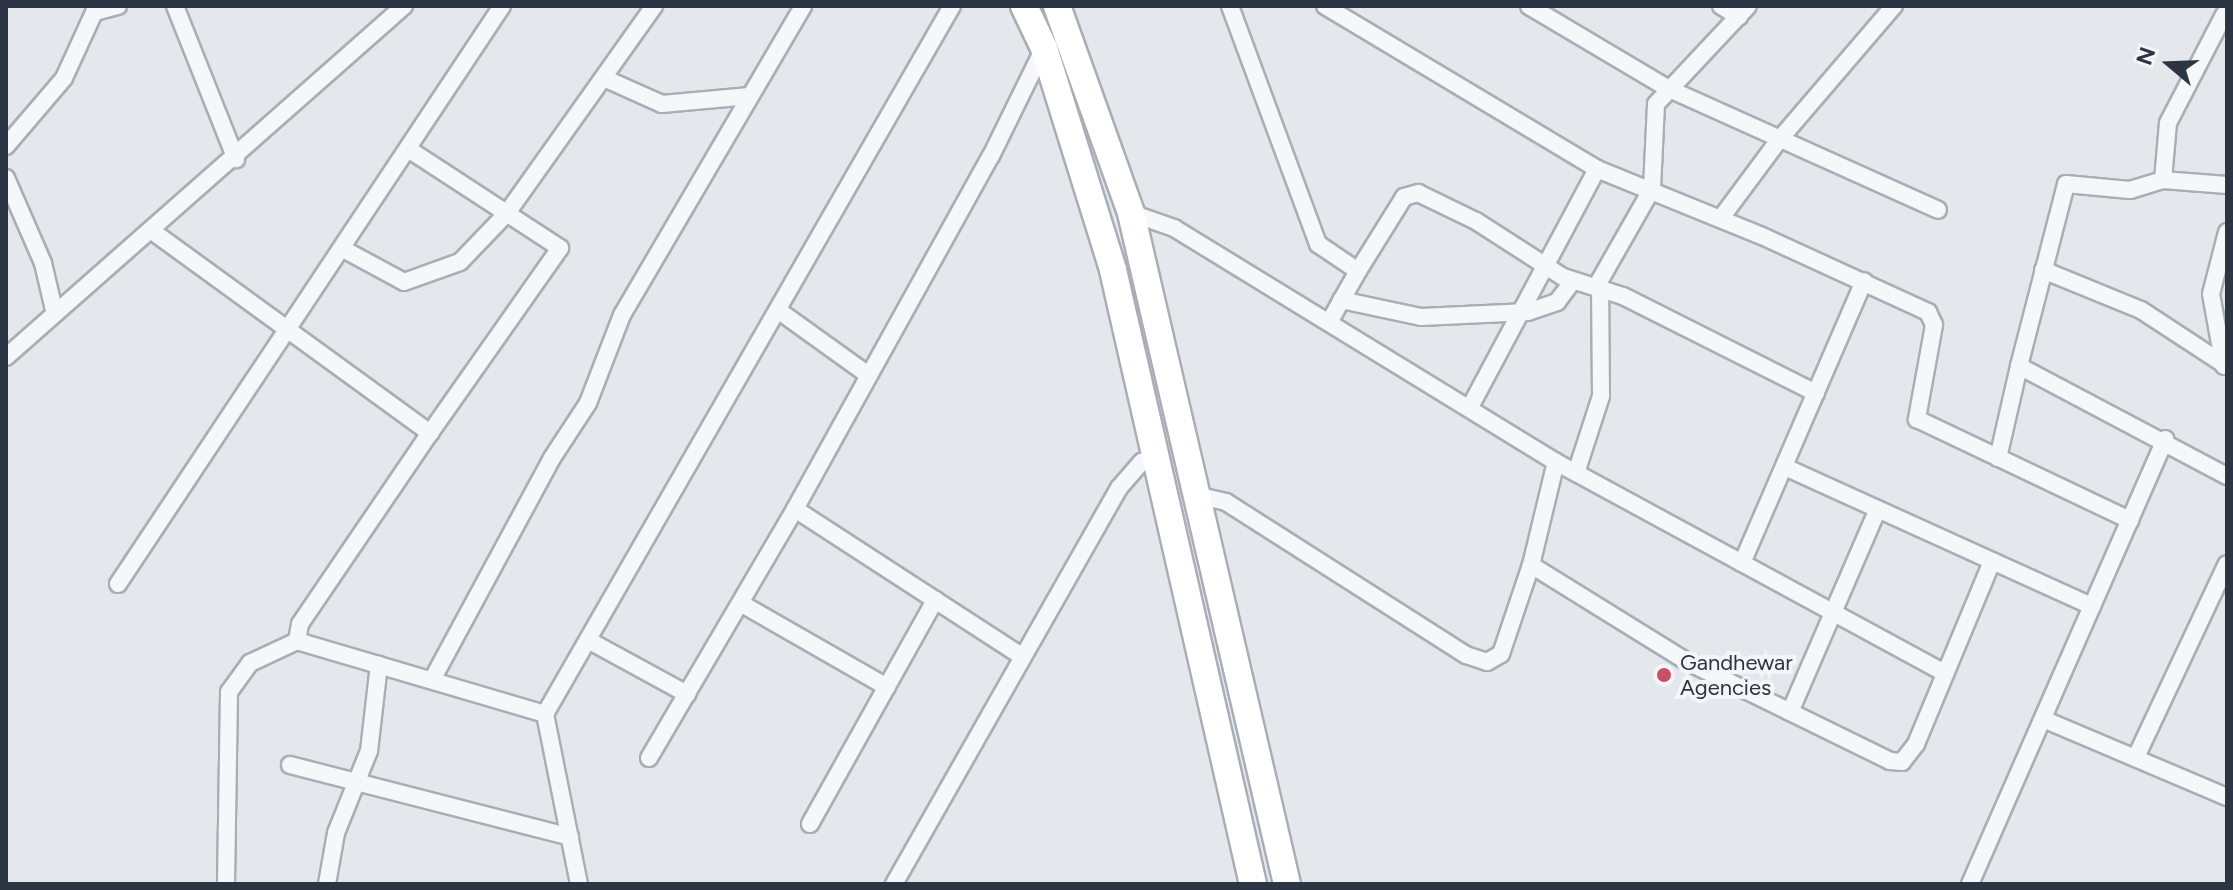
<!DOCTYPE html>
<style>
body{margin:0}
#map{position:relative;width:2233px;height:890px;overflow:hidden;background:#e4e7eb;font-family:Figtree,sans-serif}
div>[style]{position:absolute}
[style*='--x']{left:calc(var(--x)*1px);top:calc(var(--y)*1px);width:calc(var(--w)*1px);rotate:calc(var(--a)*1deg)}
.roads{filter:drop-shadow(2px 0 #a9aeb5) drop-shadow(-2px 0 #a9aeb5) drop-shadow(0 2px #a9aeb5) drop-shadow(0 -2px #a9aeb5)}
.street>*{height:16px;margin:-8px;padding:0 8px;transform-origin:8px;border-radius:8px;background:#f6f7f9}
.primary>*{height:26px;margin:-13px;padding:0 13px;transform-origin:13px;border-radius:13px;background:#fff}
.dots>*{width:22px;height:22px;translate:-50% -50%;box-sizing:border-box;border:4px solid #f3f5f8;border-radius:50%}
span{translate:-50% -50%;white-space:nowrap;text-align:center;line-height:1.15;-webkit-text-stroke:8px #f3f5f8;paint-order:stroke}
.poi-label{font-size:22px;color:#2c3543}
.left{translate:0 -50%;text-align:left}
.frame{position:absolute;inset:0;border:8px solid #2c3543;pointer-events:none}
.north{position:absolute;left:2129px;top:24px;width:80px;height:80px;-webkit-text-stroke:6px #f3f5f8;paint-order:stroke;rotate:289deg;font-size:22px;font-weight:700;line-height:32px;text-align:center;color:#2c3543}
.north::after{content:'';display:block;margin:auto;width:28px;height:36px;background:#2c3543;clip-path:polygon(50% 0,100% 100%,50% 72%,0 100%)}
</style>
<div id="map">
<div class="roads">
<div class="street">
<i style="--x:175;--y:6;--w:165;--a:68.3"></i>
<i style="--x:1230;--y:6;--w:254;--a:69.7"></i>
<i style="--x:1318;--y:244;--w:48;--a:34"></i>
<i style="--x:1358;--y:271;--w:55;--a:119.4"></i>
<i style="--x:1325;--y:6;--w:317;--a:30.9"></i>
<i style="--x:1597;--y:169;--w:178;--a:22.1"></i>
<i style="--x:1762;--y:236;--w:183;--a:24.6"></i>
<i style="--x:1928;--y:312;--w:14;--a:65"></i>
<i style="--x:1934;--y:325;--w:96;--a:100.3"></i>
<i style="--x:1917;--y:419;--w:236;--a:25.4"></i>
<i style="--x:1529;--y:6;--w:161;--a:30.7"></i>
<i style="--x:1667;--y:88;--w:297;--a:24.2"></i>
<i style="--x:1721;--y:6;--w:21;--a:31"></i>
<i style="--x:95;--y:12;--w:24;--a:-15"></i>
<i style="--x:606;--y:79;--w:61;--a:24.1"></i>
<i style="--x:662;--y:104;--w:88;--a:-5.2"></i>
<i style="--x:6;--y:146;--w:89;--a:-49.5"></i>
<i style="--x:64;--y:78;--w:79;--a:-65.4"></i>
<i style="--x:6;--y:178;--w:93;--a:66.5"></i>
<i style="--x:43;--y:263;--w:52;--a:76.8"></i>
<i style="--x:2163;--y:180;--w:57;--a:-85"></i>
<i style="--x:2168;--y:123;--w:122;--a:-62.6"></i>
<i style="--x:1131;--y:213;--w:46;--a:19.2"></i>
<i style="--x:1174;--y:228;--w:448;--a:31.5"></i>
<i style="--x:1556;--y:462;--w:440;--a:28.5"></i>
<i style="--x:1721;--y:218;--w:97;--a:-53.4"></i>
<i style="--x:1779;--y:140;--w:177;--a:-49.4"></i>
<i style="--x:152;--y:231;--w:344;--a:36"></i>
<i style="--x:430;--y:433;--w:226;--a:-54.9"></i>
<i style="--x:560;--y:248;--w:181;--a:-146.9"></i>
<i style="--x:343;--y:249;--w:69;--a:28.4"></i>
<i style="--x:404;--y:282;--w:59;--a:-19.7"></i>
<i style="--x:460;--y:262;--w:68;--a:-46.2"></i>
<i style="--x:507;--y:213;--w:254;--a:-54.6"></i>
<i style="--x:2043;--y:270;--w:106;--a:22.2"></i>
<i style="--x:2141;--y:310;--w:97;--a:33.2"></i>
<i style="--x:1358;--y:271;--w:87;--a:-58.1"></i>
<i style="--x:1404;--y:197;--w:15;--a:-16"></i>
<i style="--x:1418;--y:193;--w:64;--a:25.8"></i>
<i style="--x:1476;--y:221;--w:103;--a:32.8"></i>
<i style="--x:1563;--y:277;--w:63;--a:17.6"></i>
<i style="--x:1623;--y:296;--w:216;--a:26.7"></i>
<i style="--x:1341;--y:300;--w:82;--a:12"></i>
<i style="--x:1421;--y:317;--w:107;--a:-2.7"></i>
<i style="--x:1528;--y:312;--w:31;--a:-19"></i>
<i style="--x:1557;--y:302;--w:26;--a:-53"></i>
<i style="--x:779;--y:311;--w:110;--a:35.7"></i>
<i style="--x:6;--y:357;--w:531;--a:-41.41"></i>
<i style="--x:2019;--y:366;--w:188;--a:-75.5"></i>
<i style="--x:2066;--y:184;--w:64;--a:5.4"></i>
<i style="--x:2130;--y:190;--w:34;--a:-17"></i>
<i style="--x:2163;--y:180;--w:64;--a:4.5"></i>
<i style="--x:2224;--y:366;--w:73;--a:-100.2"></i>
<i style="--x:2211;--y:294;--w:64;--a:-75.5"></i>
<i style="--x:1470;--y:407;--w:270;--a:-61.9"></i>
<i style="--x:1998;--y:458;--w:94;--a:-77.1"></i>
<i style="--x:2019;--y:366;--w:235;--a:27.9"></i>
<i style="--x:1785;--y:467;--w:337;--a:24.4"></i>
<i style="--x:1576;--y:473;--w:81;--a:-72"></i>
<i style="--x:1601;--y:396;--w:116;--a:-90.5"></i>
<i style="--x:1600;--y:280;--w:105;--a:-60.3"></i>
<i style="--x:1652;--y:189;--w:85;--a:-87.3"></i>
<i style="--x:1656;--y:104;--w:134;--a:-46.8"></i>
<i style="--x:1196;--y:495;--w:31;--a:13"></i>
<i style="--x:1226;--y:502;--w:285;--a:32.5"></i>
<i style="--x:1466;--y:655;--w:22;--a:18"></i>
<i style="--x:1487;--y:662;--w:16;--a:-30"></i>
<i style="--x:1501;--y:654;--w:94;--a:-71.4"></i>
<i style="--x:1531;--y:565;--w:106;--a:-76.4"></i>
<i style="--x:795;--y:509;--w:270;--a:33"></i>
<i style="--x:1742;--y:563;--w:307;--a:-66.6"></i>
<i style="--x:1531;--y:565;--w:180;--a:31.8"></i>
<i style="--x:1684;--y:660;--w:229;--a:26.1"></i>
<i style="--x:1890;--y:761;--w:12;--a:5"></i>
<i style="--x:1902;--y:762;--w:23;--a:-52"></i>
<i style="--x:1916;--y:744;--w:198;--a:-67.4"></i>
<i style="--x:118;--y:584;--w:694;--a:-56.4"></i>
<i style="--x:742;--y:604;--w:167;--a:29.8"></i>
<i style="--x:588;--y:640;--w:113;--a:28.6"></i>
<i style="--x:297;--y:641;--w:17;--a:-80"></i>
<i style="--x:300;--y:624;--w:231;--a:-55.8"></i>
<i style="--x:432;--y:680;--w:252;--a:-61.6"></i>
<i style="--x:552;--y:458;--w:66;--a:-56.8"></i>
<i style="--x:588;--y:403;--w:94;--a:-68.9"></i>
<i style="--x:622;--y:315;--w:358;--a:-59.6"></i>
<i style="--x:1790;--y:712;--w:221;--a:-66.6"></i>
<i style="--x:545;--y:714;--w:817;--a:-60.11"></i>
<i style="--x:2043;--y:719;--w:200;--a:23"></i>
<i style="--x:2136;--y:757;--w:213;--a:-64.8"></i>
<i style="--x:649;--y:758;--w:289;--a:-59.6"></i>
<i style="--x:795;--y:509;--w:404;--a:-61"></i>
<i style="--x:991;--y:156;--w:120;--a:-63.9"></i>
<i style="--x:290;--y:765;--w:289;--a:14.4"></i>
<i style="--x:810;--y:824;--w:257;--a:-60.8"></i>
<i style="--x:226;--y:884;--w:192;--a:-89.1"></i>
<i style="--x:229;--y:692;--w:36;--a:-54"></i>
<i style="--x:250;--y:663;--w:52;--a:-25.1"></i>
<i style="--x:297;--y:641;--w:259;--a:16.4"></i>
<i style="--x:545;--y:714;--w:173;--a:78.7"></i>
<i style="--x:327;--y:884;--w:52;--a:-80"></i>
<i style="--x:336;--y:833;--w:88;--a:-68.1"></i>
<i style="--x:369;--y:751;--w:87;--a:-83.4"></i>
<i style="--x:894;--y:884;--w:455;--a:-60.4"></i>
<i style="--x:1119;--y:488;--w:35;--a:-49"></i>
<i style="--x:1142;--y:462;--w:14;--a:-12"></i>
<i style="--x:1970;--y:884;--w:486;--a:-66.3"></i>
</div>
<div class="primary">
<i style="--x:1024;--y:6;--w:47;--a:64.5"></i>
<i style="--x:1044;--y:48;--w:232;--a:72.7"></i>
<i style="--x:1113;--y:270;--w:630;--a:77.16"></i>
<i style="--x:1057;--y:6;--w:220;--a:70.3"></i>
<i style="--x:1131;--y:213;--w:689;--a:76.91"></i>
</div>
</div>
<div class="dots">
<i style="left:1664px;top:675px;background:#c94f64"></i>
</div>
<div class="poi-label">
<span class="left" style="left:1680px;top:675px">Gandhewar<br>Agencies</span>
</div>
<div class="frame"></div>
<div class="north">N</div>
</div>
